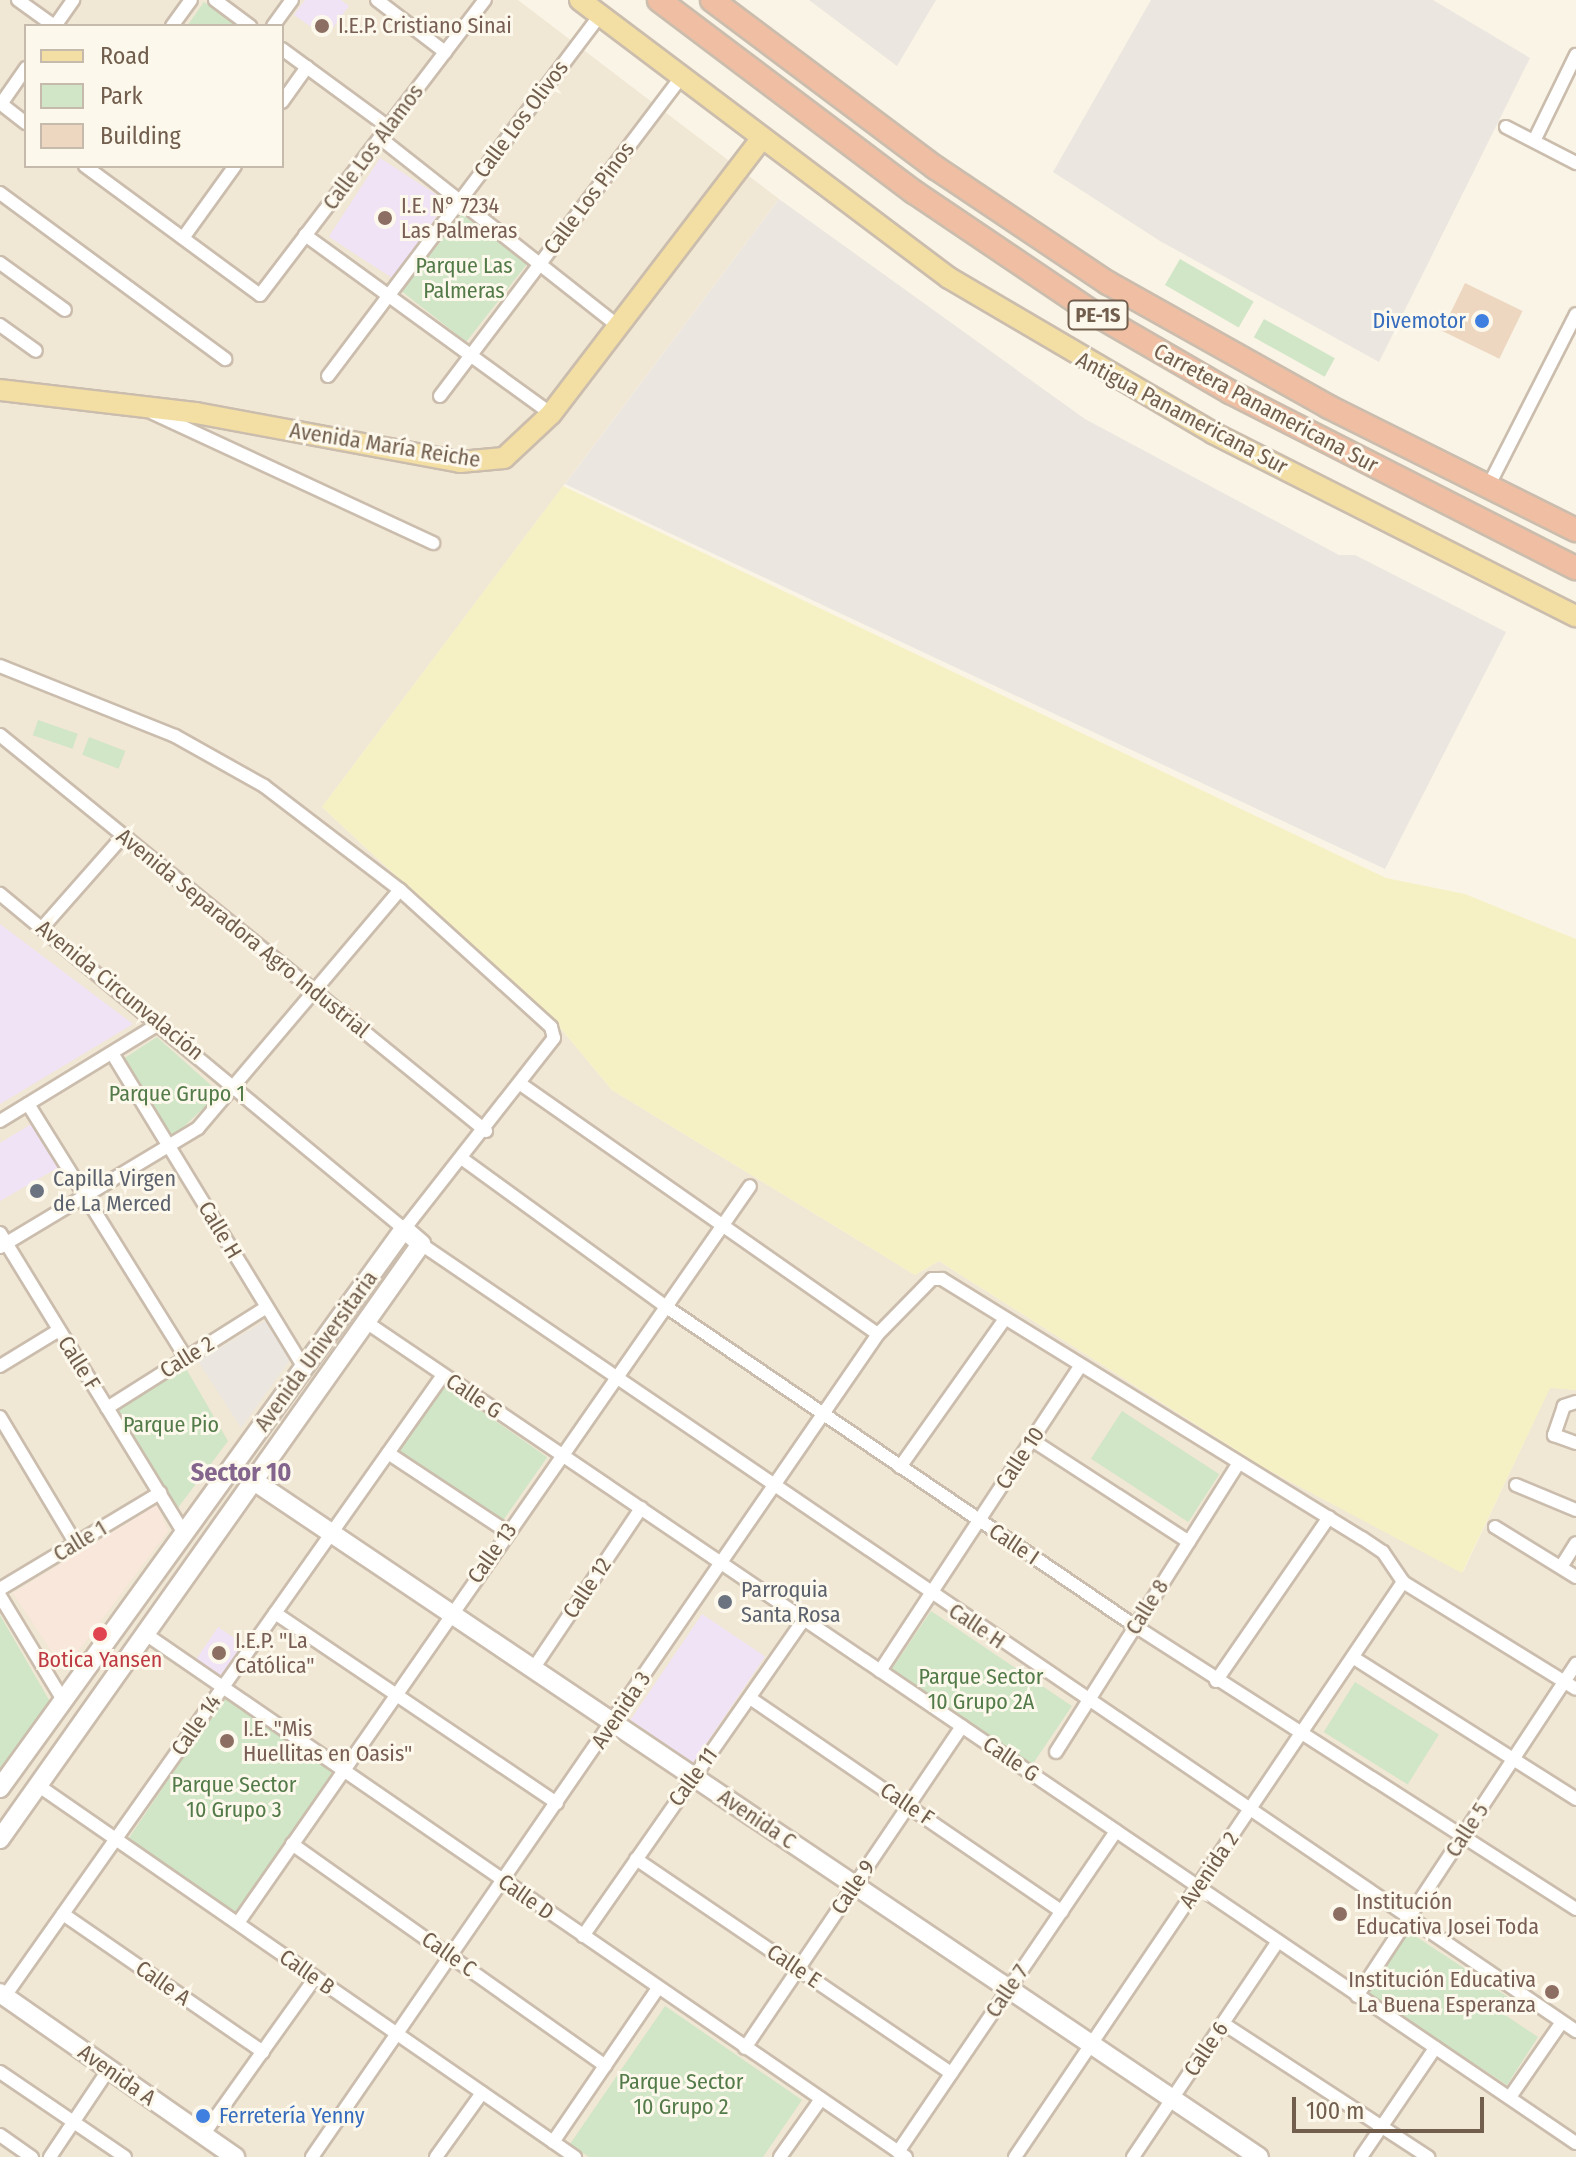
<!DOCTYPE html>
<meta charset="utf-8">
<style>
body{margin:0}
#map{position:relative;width:1576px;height:2157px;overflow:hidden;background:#faf4e6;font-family:"Fira Sans Condensed",sans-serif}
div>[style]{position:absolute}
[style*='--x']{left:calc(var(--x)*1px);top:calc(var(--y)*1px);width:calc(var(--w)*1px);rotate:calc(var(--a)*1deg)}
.residential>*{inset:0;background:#f1e7d5}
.commercial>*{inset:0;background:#f9e7db}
.industrial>*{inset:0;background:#ebe6e0}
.education>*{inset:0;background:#f1e3f6;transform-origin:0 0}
.green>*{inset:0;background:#d0e6c6;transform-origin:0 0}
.sand>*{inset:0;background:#f6f1c4}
.building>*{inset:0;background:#edd7c0;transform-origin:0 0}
.roads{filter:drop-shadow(2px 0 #cbbdad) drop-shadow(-2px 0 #cbbdad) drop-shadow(0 2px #cbbdad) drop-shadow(0 -2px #cbbdad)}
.street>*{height:12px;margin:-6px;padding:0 6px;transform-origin:6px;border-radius:6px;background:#fff}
.secondary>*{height:18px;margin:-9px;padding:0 9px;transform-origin:9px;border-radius:9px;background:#fff}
.primary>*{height:20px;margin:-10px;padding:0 10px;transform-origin:10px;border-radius:10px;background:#f3dea4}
.highway>*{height:22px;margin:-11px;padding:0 11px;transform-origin:11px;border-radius:11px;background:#efbea3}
.dots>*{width:22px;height:22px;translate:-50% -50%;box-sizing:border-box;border:4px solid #fdf8ec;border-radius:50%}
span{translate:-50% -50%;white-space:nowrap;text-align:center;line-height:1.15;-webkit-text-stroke:6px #fdf8ec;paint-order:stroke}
.shield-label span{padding:2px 6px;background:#fdf8ec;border:2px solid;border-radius:6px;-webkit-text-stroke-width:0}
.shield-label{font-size:20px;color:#715e4d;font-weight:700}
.education-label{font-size:22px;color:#785e54}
.left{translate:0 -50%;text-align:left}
.right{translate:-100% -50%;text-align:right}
.street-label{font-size:22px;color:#715e4d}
.park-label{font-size:22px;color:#537b49}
.shop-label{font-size:22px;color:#366cbe}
.worship-label{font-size:22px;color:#5b616d}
.health-label{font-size:22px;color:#be3a42}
.quarter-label{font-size:26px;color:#84658d;font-weight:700}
.legend{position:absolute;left:24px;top:24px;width:260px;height:144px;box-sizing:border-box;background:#fdf8ec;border:2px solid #c5baac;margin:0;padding:10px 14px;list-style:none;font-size:24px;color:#715e4d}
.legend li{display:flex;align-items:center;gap:16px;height:40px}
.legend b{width:40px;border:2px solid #c5baac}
.scale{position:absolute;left:1292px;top:2097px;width:192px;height:36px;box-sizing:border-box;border:4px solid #715e4d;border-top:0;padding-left:10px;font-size:24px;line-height:28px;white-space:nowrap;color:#715e4d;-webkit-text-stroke:6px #fdf8ec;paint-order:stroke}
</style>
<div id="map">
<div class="residential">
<i style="clip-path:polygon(evenodd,0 0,518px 0,779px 199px,322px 807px,562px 1030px,612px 1090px,915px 1275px,939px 1261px,1266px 1469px,1463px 1572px,1550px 1387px,1576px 1390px,1576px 2157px,0 2157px,0 0,26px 26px,282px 26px,282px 166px,26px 166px,26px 26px)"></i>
</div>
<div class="commercial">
<i style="clip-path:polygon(157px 1505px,168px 1531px,64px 1670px,13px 1593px)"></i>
</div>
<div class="industrial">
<i style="clip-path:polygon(809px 0,936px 0,897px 66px)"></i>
<i style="clip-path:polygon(1151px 0,1433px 0,1530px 58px,1379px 362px,1160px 241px,1053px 172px)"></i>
<i style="clip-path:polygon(779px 199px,1085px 419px,1339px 555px,1355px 555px,1506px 632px,1385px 869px,565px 484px)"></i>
<i style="clip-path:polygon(265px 1321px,290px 1360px,241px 1428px,198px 1361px)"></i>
</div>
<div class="education">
<i style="clip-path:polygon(305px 0,341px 0,349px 6px,326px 37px,294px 15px)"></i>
<i style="left:380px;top:158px;width:79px;height:94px;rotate:33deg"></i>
<i style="clip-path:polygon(0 924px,133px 1024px,0 1104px)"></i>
<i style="clip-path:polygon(33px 1123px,59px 1167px,0 1201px,0 1143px)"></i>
<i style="left:702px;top:1614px;width:76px;height:128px;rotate:34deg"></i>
<i style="left:218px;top:1627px;width:30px;height:40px;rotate:34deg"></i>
</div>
<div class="green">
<i style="clip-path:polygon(204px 2px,237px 26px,187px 26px)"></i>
<i style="left:462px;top:214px;width:82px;height:98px;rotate:38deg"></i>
<i style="left:1180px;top:259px;width:85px;height:30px;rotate:30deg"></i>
<i style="left:1264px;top:319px;width:81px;height:21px;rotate:29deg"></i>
<i style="left:38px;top:720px;width:42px;height:16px;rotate:19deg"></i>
<i style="left:89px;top:737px;width:39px;height:19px;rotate:21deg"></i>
<i style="clip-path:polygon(157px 1037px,213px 1087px,213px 1099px,176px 1134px,168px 1134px,120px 1061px)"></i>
<i style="clip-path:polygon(184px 1365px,228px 1441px,177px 1509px,113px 1410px)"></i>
<i style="left:444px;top:1385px;width:126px;height:80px;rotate:35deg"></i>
<i style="left:1122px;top:1411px;width:116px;height:57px;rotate:33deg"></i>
<i style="left:931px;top:1611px;width:170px;height:73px;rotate:34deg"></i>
<i style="clip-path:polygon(0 1615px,52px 1705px,0 1777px)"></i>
<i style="left:1355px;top:1682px;width:99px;height:59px;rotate:32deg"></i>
<i style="left:224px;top:1697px;width:132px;height:175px;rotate:34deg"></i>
<i style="clip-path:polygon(1406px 1930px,1511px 1999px,1502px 2013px,1538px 2037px,1507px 2085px,1365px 1992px)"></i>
<i style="clip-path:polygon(665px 2006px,802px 2100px,763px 2157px,589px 2157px,570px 2144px)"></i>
</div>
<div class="sand">
<i style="clip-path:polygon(563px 486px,1386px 878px,1465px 894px,1576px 939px,1576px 1390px,1550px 1388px,1462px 1573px,1266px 1469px,939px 1261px,915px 1275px,612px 1090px,562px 1030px,322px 807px)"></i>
</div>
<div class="building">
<i style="left:1465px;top:283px;width:64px;height:53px;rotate:26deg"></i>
</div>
<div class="roads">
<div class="street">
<i style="--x:18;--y:0;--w:44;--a:35.8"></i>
<i style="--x:215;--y:0;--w:44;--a:36.6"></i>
<i style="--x:377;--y:0;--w:86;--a:37.4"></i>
<i style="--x:55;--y:26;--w:32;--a:-55"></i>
<i style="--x:172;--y:26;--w:32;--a:-54"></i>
<i style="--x:273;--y:26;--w:32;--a:-54"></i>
<i style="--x:282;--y:49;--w:132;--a:36.3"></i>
<i style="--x:282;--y:102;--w:43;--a:-54.5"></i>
<i style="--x:0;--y:103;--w:33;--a:38"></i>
<i style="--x:1;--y:104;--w:44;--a:-55.2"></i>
<i style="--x:1506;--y:127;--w:79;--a:27.2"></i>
<i style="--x:380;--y:138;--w:303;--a:38.3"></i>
<i style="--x:1534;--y:141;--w:96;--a:-64"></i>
<i style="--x:85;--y:166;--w:217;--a:36.4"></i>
<i style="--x:260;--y:295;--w:371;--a:-52.7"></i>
<i style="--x:0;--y:193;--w:280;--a:36.4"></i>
<i style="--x:305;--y:235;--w:304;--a:36"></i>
<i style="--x:183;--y:238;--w:89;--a:-54.2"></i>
<i style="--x:0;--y:263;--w:80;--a:35.9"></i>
<i style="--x:0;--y:325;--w:44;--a:35.8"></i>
<i style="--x:328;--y:376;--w:452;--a:-53"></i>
<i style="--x:440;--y:396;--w:398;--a:-52.9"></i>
<i style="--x:153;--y:413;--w:309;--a:24.9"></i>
<i style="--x:1488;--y:487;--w:194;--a:-63"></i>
<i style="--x:0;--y:666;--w:188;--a:21.8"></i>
<i style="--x:175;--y:736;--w:102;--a:29.3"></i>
<i style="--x:264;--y:786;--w:171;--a:37.4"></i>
<i style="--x:400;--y:890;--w:204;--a:42.2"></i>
<i style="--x:551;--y:1027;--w:11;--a:75"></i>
<i style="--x:554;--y:1038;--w:243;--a:128.1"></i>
<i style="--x:404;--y:1229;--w:525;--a:-140.33"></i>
<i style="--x:0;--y:735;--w:627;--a:39.17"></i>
<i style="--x:42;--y:928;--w:123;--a:-48.6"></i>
<i style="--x:112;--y:1053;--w:368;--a:58.6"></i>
<i style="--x:522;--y:1085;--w:434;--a:35"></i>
<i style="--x:28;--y:1104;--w:299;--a:58.1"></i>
<i style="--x:0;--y:1121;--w:188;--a:-31.5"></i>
<i style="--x:464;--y:1160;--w:248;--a:36"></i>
<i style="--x:665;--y:1306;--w:569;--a:34.25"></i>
<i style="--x:1135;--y:1626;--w:524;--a:32.69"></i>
<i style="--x:0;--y:1233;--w:352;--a:58.5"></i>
<i style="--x:421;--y:1244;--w:1398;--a:34.27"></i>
<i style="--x:0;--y:1247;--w:231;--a:-31"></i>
<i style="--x:198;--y:1128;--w:312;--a:-49.7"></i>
<i style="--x:366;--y:1322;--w:1462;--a:34.16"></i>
<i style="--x:0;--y:1366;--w:69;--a:-31.4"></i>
<i style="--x:1576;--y:1402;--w:13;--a:162"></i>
<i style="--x:1564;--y:1406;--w:31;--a:109"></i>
<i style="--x:1554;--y:1435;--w:23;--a:20"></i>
<i style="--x:107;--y:1408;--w:189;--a:-32.3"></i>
<i style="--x:0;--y:1417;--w:148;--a:59.1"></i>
<i style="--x:1032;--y:1440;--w:187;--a:33"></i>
<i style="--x:388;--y:1453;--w:141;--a:33.5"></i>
<i style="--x:900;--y:1467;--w:180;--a:-54.7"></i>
<i style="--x:1516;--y:1485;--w:65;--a:22.6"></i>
<i style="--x:1495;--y:1527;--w:95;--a:31.7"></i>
<i style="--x:1561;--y:1567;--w:28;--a:-58"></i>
<i style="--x:0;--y:1589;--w:187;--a:-31"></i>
<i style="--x:0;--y:1596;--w:122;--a:58.8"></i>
<i style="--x:275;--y:1613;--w:340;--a:34"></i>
<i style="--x:147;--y:1635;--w:921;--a:34.52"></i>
<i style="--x:1354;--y:1658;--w:263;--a:32.4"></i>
<i style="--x:533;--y:1669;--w:194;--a:-56.1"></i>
<i style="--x:880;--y:1671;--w:365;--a:-56.7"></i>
<i style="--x:1216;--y:1681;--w:199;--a:-55.4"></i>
<i style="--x:750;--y:1698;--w:378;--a:34.4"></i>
<i style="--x:1056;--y:1752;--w:342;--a:-57.7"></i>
<i style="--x:39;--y:1786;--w:652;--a:34.69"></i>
<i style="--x:292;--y:1844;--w:384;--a:35.3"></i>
<i style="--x:636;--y:1859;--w:381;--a:34.2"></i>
<i style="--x:63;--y:1914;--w:243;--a:34.6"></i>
<i style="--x:238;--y:1923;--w:897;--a:-55.21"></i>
<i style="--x:583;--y:1936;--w:386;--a:-55.1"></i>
<i style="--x:5;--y:1996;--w:760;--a:-54.8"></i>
<i style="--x:1357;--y:1996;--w:398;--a:-56.6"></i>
<i style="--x:1224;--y:2024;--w:244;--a:33.1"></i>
<i style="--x:745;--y:2048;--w:388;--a:-56"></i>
<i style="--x:0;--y:2072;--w:151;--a:34.2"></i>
<i style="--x:1510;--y:2097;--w:91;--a:-55.3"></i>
<i style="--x:0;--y:2135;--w:39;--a:35"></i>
<i style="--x:203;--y:2135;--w:193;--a:-54.5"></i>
<i style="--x:553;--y:2142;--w:186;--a:-55.7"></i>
<i style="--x:898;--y:2152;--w:388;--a:-55.8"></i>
<i style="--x:50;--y:2157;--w:106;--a:-56.2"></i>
<i style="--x:312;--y:2157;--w:999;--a:-55.48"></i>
<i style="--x:878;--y:1334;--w:77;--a:-45.5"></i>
<i style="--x:932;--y:1279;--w:10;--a:0"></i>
<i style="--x:942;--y:1279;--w:493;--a:31.7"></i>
<i style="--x:1362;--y:1538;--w:25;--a:34"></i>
<i style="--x:1383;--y:1552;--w:36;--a:56"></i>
<i style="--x:1403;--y:1582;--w:203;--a:31.7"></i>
<i style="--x:436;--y:2157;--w:79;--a:-54.3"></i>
<i style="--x:780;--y:2157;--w:71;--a:-54.7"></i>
<i style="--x:1015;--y:2157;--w:694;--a:-55.99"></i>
<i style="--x:1133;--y:2157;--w:260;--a:-56.1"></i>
<i style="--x:1361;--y:2157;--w:132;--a:-55.8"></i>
</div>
<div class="secondary">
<i style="--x:254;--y:1481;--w:1211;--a:33.93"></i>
<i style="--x:0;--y:1788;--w:690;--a:-54.14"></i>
<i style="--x:404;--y:1229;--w:23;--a:41"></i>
<i style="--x:421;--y:1244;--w:729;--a:125.28"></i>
<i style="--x:0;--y:1993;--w:287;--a:34.9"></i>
</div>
<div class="primary">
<i style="--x:580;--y:0;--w:462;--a:37"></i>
<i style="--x:949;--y:278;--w:306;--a:30.4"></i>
<i style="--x:1213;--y:433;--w:407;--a:26.8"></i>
<i style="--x:0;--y:390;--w:197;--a:6.7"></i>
<i style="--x:196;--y:413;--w:269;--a:10.5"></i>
<i style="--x:460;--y:462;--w:44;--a:-5.2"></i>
<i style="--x:504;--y:458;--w:64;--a:-43.1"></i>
<i style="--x:551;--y:414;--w:346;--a:-52.6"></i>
</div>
<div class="highway">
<i style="--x:659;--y:0;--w:319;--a:37"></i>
<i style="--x:914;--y:192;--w:215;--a:34"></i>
<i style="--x:1092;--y:312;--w:160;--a:30.1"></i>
<i style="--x:1230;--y:392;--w:388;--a:27"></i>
<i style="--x:712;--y:0;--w:280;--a:36.9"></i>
<i style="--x:936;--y:168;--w:207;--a:33.8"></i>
<i style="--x:1108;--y:283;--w:253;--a:29.3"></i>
<i style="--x:1329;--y:407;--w:276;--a:26.5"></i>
</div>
</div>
<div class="dots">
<i style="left:322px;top:26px;background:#8d6e63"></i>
<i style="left:385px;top:218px;background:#8d6e63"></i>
<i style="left:1482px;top:321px;background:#3f7fe0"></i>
<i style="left:37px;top:1191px;background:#6b7280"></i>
<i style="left:725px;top:1602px;background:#6b7280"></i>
<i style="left:100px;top:1634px;background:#e0444e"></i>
<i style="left:219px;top:1653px;background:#8d6e63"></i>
<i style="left:227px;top:1741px;background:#8d6e63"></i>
<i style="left:1340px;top:1914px;background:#8d6e63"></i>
<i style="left:1552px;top:1992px;background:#8d6e63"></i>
<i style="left:203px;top:2116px;background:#3f7fe0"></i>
</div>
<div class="shield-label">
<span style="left:1098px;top:315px">PE-1S</span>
</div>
<div class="education-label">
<span class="left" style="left:338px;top:26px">I.E.P. Cristiano Sinai</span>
<span class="left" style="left:401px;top:218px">I.E. N° 7234<br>Las Palmeras</span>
<span class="left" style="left:235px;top:1653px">I.E.P. "La<br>Católica"</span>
<span class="left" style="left:243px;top:1741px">I.E. "Mis<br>Huellitas en Oasis"</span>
<span class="left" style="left:1356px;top:1914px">Institución<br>Educativa Josei Toda</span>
<span class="right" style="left:1536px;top:1992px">Institución Educativa<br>La Buena Esperanza</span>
</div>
<div class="street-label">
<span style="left:521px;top:119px;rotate:-53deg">Calle Los Olivos</span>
<span style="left:373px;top:147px;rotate:-53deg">Calle Los Alamos</span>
<span style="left:589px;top:198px;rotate:-53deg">Calle Los Pinos</span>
<span style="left:1266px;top:408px;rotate:28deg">Carretera Panamericana Sur</span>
<span style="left:1182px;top:413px;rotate:28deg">Antigua Panamericana Sur</span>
<span style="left:385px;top:445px;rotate:9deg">Avenida María Reiche</span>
<span style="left:243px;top:933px;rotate:39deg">Avenida Separadora Agro Industrial</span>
<span style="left:120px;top:990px;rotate:39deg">Avenida Circunvalación</span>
<span style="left:220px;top:1230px;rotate:59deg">Calle H</span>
<span style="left:316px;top:1351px;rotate:-54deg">Avenida Universitaria</span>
<span style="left:187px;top:1357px;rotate:-32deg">Calle 2</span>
<span style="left:79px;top:1363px;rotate:58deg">Calle F</span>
<span style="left:474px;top:1396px;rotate:34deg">Calle G</span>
<span style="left:1020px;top:1458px;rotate:-57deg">Calle 10</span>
<span style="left:80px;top:1541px;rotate:-31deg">Calle 1</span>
<span style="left:1014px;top:1544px;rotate:34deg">Calle I</span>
<span style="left:492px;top:1553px;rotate:-55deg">Calle 13</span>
<span style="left:587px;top:1588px;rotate:-56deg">Calle 12</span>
<span style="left:1147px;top:1607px;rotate:-58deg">Calle 8</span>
<span style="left:977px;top:1626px;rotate:34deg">Calle H</span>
<span style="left:621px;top:1710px;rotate:-56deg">Avenida 3</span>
<span style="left:196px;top:1725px;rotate:-55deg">Calle 14</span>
<span style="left:1011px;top:1759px;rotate:34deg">Calle G</span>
<span style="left:693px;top:1777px;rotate:-54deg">Calle 11</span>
<span style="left:907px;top:1804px;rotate:34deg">Calle F</span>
<span style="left:757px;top:1819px;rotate:34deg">Avenida C</span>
<span style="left:1467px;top:1830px;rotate:-57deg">Calle 5</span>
<span style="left:1209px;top:1870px;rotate:-56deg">Avenida 2</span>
<span style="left:853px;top:1887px;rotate:-56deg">Calle 9</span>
<span style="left:526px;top:1897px;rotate:35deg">Calle D</span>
<span style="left:449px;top:1954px;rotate:35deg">Calle C</span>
<span style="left:794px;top:1966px;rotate:34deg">Calle E</span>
<span style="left:307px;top:1972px;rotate:35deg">Calle B</span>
<span style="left:163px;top:1983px;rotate:35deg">Calle A</span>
<span style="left:1007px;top:1991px;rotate:-56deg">Calle 7</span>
<span style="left:1206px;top:2049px;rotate:-56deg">Calle 6</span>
<span style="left:117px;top:2075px;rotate:35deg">Avenida A</span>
</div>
<div class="park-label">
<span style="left:464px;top:278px">Parque Las<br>Palmeras</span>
<span style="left:177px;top:1094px">Parque Grupo 1</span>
<span style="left:171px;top:1425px">Parque Pio</span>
<span style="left:981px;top:1689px">Parque Sector<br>10 Grupo 2A</span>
<span style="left:234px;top:1797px">Parque Sector<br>10 Grupo 3</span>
<span style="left:681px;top:2094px">Parque Sector<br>10 Grupo 2</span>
</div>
<div class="shop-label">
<span class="right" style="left:1466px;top:321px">Divemotor</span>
<span class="left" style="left:219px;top:2116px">Ferretería Yenny</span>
</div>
<div class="worship-label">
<span class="left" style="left:53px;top:1191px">Capilla Virgen<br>de La Merced</span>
<span class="left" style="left:741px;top:1602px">Parroquia<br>Santa Rosa</span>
</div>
<div class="health-label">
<span style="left:100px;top:1660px">Botica Yansen</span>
</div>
<div class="quarter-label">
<span style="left:241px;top:1473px">Sector 10</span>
</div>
<ul class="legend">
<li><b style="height:10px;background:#f3dea4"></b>Road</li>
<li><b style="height:22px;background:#d0e6c6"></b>Park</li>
<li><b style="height:22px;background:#edd7c0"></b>Building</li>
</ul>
<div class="scale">100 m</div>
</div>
